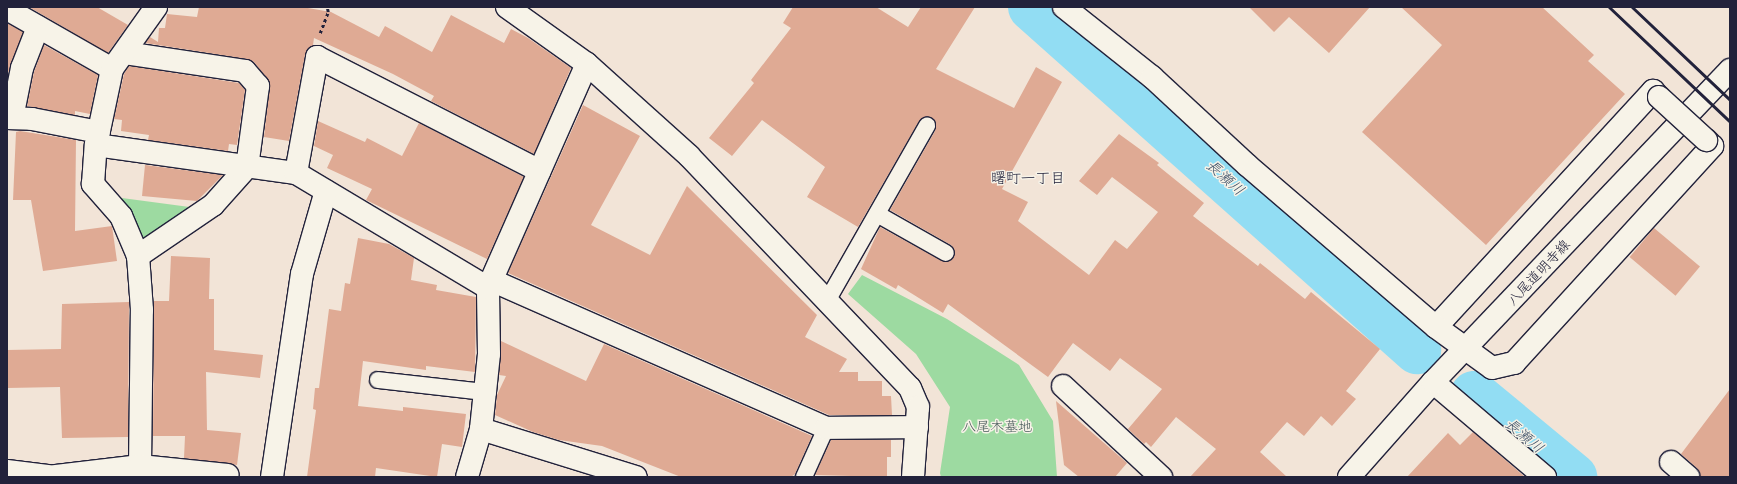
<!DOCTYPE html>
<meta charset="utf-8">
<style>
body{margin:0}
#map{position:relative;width:1737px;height:484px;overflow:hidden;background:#f2e4d7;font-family:"Architects Daughter","Klee One",sans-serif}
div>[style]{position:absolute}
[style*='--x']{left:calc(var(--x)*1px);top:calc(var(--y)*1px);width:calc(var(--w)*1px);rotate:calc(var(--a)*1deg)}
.green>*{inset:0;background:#9ddaa1}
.river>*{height:48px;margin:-24px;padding:0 24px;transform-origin:24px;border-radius:24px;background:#92ddf3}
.building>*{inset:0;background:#dfaa94;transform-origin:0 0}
.path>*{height:2.5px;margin-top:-1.25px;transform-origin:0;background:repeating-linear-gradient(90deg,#22223b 0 3px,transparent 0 6px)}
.roads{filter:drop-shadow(1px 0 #22223b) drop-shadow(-1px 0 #22223b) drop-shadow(0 1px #22223b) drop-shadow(0 -1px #22223b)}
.lane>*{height:16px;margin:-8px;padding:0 8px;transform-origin:8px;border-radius:8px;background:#f7f3e8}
.street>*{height:22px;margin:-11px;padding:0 11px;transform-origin:11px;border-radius:11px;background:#f7f3e8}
.secondary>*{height:22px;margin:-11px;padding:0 11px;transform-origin:11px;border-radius:11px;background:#f7f3e8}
.rail>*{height:3px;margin:-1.5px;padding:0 1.5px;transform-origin:1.5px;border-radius:1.5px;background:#22223b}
.bridges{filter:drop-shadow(1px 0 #22223b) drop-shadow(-1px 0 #22223b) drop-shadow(0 1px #22223b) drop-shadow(0 -1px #22223b)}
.street-bridge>*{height:22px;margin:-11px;padding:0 11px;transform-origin:11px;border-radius:11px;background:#f7f3e8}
span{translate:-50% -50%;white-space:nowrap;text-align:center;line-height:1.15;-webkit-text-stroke:3px #f7f3e8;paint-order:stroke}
.street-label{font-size:14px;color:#22223b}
.park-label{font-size:14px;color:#47595a}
.water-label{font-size:15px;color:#3e5169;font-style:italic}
.neighbourhood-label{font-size:15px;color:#22223b}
.frame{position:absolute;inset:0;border:8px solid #22223b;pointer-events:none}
</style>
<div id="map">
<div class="green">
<i style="clip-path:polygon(122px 198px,197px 208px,143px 243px,128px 217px)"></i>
<i style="clip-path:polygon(862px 275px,947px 319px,1019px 365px,1053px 421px,1057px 477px,941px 477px,940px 473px,950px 407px,916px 354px,848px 294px)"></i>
</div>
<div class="river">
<i style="--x:1032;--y:7;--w:516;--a:41.7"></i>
<i style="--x:1474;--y:395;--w:129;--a:39.6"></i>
</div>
<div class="building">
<i style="clip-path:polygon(29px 7px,97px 7px,128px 25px,108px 53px)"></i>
<i style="clip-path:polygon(199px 7px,302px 7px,331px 12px,379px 37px,385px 26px,432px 52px,451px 15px,504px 43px,511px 29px,528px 38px,571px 68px,534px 154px,431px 101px,434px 96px,393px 74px,314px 38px,313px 45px,305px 55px,289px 141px,264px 137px,270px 83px,254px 62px,247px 59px,145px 43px,150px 37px,158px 42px,159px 28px,165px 28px,167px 14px,197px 17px)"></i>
<i style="clip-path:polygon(793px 7px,876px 7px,908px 27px,921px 7px,975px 7px,936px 69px,1014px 108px,1036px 67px,1062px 82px,1002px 189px,1028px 202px,1018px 221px,1089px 275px,1115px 240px,1127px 249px,1158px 212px,1112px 177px,1097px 195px,1079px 181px,1119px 134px,1159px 163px,1157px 165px,1204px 203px,1193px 216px,1258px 266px,1260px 263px,1305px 299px,1311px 292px,1380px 349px,1346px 391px,1356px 399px,1332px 426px,1321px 416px,1304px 436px,1287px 422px,1260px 452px,1287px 477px,1190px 477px,1216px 449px,1176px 417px,1151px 447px,1146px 442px,1144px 444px,1128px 429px,1162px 389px,1120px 358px,1110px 371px,1073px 343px,1048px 377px,948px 304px,943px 313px,898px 285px,896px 289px,861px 269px,880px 227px,942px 261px,950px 261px,954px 257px,954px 249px,951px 245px,890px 210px,935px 131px,936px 126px,932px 118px,927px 117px,919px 121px,858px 227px,807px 197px,825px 167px,762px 120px,732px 156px,709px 138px,754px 83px,751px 80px,791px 28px,783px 23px)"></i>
<i style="clip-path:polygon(1249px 7px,1370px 7px,1329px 53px,1289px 17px,1274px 32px)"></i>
<i style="clip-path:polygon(1401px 7px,1542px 7px,1594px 55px,1588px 61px,1625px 94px,1486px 245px,1362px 132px,1442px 45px)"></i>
<i style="clip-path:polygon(7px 23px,23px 32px,8px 73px,7px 73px)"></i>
<i style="clip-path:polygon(44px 45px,98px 75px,90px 114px,75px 111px,75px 115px,27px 106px,34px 72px)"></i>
<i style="clip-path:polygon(129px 66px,239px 83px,245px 90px,237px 145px,229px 144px,228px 151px,148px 140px,149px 135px,121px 131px,122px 120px,114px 119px,124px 74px)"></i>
<i style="clip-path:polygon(583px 105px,640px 136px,591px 225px,650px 255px,687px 186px,817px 315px,805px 337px,847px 359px,839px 372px,858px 372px,858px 381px,882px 381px,882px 396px,891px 396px,892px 415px,829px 415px,508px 273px)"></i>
<i style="clip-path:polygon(318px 121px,365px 142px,367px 138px,402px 156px,419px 123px,524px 177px,487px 259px,366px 200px,372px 189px,327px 168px,333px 155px,314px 146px)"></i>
<i style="clip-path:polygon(20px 131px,76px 140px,75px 231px,112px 226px,117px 261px,43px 271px,31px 200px,13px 200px,16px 132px)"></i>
<i style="clip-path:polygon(145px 165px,223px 175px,197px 201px,142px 196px)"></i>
<i style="left:1654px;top:228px;width:60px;height:38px;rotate:40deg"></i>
<i style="clip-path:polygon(358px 238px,389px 244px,414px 258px,411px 280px,437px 285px,436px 290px,476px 297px,475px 372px,426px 366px,426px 370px,363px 361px,358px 406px,403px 411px,403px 407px,466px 414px,462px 447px,442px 444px,437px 477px,376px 468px,375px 477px,307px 477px,316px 410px,313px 409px,315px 388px,319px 388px,329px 309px,341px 311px,345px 283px,350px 284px)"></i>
<i style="clip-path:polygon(171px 256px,210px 258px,209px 299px,214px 299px,214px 350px,263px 355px,260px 378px,206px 372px,207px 430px,241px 433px,237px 465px,184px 458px,185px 436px,153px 436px,154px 301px,169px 301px)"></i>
<i style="clip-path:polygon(129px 302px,128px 437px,62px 438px,60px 387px,7px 388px,7px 350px,61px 349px,62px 304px)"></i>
<i style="clip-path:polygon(501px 341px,586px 381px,604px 344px,812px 436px,795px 474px,791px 477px,681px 477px,602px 446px,559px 440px,533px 432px,495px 415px,497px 395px,506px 376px,499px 375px)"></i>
<i style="clip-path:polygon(1730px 389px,1730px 477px,1700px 477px,1697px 468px,1681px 454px)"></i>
<i style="clip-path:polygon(1056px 401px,1127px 463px,1115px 477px,1079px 477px,1064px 465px)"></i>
<i style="clip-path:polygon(1473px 432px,1525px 477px,1407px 477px,1448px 433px,1460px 445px)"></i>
<i style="clip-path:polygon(831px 440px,891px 440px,891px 457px,887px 457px,887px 477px,815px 475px)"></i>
</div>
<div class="path">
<i style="--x:320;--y:33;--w:22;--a:-69"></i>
<i style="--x:328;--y:12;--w:5;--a:-101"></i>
</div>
<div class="roads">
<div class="lane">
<i style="--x:877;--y:214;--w:79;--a:29.5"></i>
<i style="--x:827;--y:301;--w:202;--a:-60.3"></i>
<i style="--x:378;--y:380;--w:108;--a:6.4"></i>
<i style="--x:804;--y:477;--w:54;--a:-65.8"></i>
</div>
<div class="street">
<i style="--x:7;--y:9;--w:121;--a:29.7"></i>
<i style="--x:125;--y:53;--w:121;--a:8.5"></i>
<i style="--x:245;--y:71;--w:20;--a:49"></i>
<i style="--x:258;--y:86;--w:82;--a:97.7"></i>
<i style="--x:247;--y:167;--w:51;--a:131.8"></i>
<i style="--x:213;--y:205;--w:91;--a:145.8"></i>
<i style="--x:7;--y:118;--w:25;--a:2"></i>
<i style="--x:32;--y:119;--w:68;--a:11"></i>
<i style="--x:12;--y:118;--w:51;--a:-78.7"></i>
<i style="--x:22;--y:68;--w:44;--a:-68.7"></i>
<i style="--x:96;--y:145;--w:202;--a:8"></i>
<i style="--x:296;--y:173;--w:224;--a:30.9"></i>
<i style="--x:296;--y:173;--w:118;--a:-79.7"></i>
<i style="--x:317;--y:57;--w:250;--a:27.1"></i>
<i style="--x:491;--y:280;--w:366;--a:23.8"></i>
<i style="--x:826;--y:428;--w:91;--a:-0.6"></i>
<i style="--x:1436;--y:327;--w:321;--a:-47.4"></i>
<i style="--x:1653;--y:91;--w:8;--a:45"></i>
<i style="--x:1466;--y:349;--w:32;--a:36"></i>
<i style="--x:1492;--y:368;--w:23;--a:-13"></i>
<i style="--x:1514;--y:363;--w:294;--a:-47.6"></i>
<i style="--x:1712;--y:146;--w:8;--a:-135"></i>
<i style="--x:1433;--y:382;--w:147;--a:40.3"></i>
<i style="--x:1063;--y:386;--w:134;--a:42.9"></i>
<i style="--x:481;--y:429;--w:162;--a:17.2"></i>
<i style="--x:1671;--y:462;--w:23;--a:41"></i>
<i style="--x:140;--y:466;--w:156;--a:-89.3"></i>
<i style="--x:142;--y:310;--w:54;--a:-94.2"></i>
<i style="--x:138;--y:256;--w:43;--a:-113"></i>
<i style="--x:121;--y:216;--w:43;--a:-131.2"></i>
<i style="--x:93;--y:184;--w:39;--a:-86"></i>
<i style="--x:96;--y:145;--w:78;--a:-78.1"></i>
<i style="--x:112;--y:69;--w:76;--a:-54.6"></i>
<i style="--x:7;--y:471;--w:49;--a:7"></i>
<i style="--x:56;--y:476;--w:85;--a:-6.8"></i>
<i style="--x:140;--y:466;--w:88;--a:5.8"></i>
<i style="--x:272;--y:477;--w:205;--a:-81.6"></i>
<i style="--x:302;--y:274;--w:86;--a:-73.9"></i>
<i style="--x:467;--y:477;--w:50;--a:-73.7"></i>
<i style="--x:481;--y:429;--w:37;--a:-84"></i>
<i style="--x:485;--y:392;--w:38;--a:-84"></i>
<i style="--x:489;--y:354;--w:66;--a:-90.9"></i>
<i style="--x:488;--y:288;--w:245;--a:-66.2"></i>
</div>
<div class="secondary">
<i style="--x:507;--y:7;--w:98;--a:35.5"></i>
<i style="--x:587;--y:64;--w:137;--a:42"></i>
<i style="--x:689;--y:156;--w:320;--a:46.4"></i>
<i style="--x:910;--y:388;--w:21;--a:67"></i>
<i style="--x:918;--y:407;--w:70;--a:94.1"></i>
<i style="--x:1064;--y:7;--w:112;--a:38.5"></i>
<i style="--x:1152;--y:77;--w:129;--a:42.8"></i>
<i style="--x:1247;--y:165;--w:249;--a:40.6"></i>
<i style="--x:1436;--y:327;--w:37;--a:36"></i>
<i style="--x:1349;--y:477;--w:127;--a:-48.5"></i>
<i style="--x:1433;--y:382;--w:431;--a:-46.4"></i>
</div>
</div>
<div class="rail">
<i style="--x:1609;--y:7;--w:167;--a:43.5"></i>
<i style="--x:1632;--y:7;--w:135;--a:43.5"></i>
</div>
<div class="bridges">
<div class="street-bridge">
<i style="--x:1659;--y:97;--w:64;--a:42.5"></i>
</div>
</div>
<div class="street-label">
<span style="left:1539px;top:273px;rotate:-47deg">八尾道明寺線</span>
</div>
<div class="park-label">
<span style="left:997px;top:427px">八尾木墓地</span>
</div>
<div class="water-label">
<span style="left:1225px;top:178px;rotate:42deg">長瀬川</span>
<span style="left:1524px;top:436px;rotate:40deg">長瀬川</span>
</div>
<div class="neighbourhood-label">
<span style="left:1028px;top:179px">曙町一丁目</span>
</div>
<div class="frame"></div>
</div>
